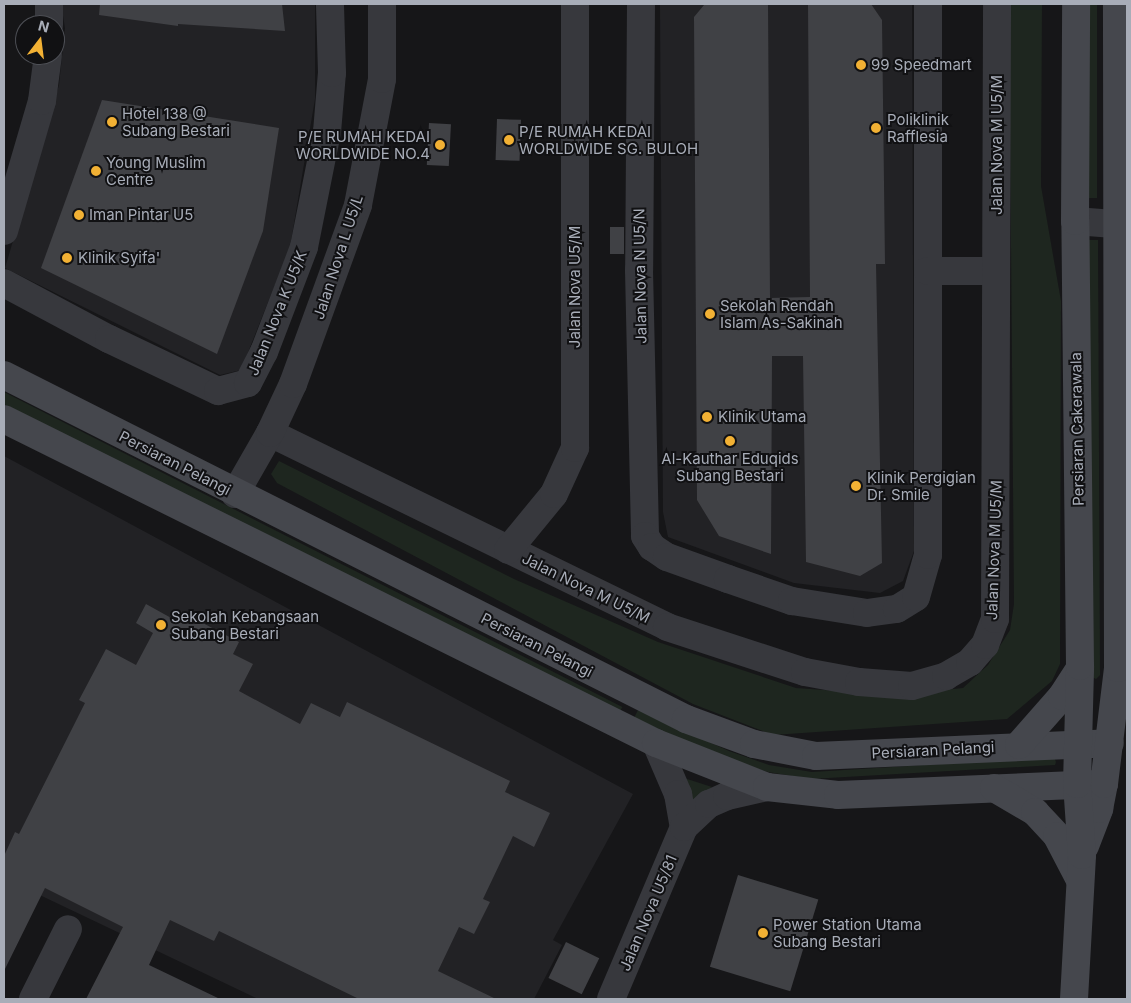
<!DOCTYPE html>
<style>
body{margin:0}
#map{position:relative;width:1131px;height:1003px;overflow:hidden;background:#161618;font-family:Inter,sans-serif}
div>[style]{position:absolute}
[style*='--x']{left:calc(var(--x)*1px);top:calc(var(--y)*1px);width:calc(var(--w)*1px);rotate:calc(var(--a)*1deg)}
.built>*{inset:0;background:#222225}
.green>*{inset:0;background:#1e261f;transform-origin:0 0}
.building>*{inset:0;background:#404145;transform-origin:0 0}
.street>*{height:28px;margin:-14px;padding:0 14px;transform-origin:14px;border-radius:14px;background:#37383d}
.secondary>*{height:28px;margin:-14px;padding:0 14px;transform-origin:14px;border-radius:14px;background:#45474d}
.dots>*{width:14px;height:14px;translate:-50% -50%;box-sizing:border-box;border:2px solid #111113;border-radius:50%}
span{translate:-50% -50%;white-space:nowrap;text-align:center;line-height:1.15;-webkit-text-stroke:4px #111113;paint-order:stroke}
.poi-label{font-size:15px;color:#a8adb8}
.left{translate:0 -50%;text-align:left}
.right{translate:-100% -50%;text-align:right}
.street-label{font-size:15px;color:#a8adb8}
.frame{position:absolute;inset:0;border:5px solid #a8adb8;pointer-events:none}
.north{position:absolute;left:15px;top:15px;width:50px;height:50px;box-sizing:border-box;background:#111113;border:1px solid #4d4f55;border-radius:50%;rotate:15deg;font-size:14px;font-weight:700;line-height:20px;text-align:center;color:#a8adb8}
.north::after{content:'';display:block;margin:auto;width:18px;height:22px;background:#f2b134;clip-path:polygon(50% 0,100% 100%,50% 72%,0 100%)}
</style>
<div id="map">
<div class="built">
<i style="clip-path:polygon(61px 4px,315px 4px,315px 99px,290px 247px,241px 370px,220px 375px,5px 268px,59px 85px,65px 28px)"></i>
<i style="clip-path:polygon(660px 4px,912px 4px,914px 551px,903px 581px,880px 593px,794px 583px,668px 537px,663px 512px)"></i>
<i style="clip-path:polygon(4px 456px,633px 794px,553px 940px,562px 945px,534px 999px,258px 999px,4px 878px)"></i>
</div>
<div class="green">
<i style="clip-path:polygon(1009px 4px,1042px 4px,1041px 186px,1061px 301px,1060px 664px,1052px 681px,1007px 719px,773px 735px,693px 704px,277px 483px,271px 474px,279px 461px,514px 579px,658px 642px,796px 688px,895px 695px,963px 688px,988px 665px,1010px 630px,1014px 604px)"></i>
<i style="left:1089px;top:4px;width:8px;height:194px"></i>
<i style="clip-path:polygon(1087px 240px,1098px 240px,1100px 675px,1096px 679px,1090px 676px)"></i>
<i style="left:4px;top:392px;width:694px;height:11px;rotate:27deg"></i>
<i style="clip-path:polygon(638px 710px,729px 751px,769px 765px,812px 772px,1054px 757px,1056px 762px,1055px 765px,811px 779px,768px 772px,726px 759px,634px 718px)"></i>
<i style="clip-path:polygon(681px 777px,712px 787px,688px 805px)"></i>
</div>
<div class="building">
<i style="clip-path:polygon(100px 4px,282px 4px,285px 31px,178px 24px,178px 26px,99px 15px)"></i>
<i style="clip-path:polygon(768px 4px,770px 298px,810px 297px,808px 4px,871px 4px,882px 20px,885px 264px,876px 264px,882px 563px,860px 576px,806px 562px,803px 356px,772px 356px,771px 554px,719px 536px,697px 500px,694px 17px,704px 5px)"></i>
<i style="clip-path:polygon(102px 100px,279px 128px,263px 231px,217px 354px,41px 268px)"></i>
<i style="left:497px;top:119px;width:24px;height:41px;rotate:2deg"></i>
<i style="left:429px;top:123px;width:22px;height:42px;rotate:3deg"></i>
<i style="left:610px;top:227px;width:14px;height:27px"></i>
<i style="clip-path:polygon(146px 604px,173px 619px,178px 610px,239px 642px,233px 654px,253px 664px,239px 691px,300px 724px,311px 703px,340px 717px,347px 702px,510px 781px,505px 792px,550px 813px,534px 847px,513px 836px,483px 899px,490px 902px,474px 934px,459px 927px,438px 971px,496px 999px,359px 999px,219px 931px,214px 941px,170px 920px,149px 965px,220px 999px,86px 999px,123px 927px,45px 888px,4px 971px,4px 856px,15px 832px,19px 834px,85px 703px,79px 700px,106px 649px,136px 665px,153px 633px,136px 623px)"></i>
<i style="left:738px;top:875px;width:84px;height:96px;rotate:17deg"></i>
<i style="left:566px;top:942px;width:37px;height:40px;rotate:26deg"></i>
</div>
<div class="street">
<i style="--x:49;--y:4;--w:21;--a:90"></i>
<i style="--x:641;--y:4;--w:266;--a:90.4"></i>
<i style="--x:639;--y:270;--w:266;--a:88.7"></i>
<i style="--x:645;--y:536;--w:13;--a:58"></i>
<i style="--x:652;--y:547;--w:18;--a:34"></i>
<i style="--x:667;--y:557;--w:65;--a:19.8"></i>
<i style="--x:728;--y:579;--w:68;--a:19"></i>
<i style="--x:792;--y:601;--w:76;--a:9.1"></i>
<i style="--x:867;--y:613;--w:30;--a:-8"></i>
<i style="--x:897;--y:609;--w:22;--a:-32"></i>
<i style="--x:916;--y:597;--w:44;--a:-74.1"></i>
<i style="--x:928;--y:555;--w:551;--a:-90"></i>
<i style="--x:1075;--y:221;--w:52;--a:4.4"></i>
<i style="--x:4;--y:231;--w:135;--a:-73.7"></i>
<i style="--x:42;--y:101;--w:46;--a:-82.6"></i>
<i style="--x:928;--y:271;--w:68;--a:0"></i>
<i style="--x:4;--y:283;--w:119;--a:28.1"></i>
<i style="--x:109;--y:339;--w:121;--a:25.5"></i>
<i style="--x:218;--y:391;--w:31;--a:-15"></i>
<i style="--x:248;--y:383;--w:35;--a:-63"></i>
<i style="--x:264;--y:352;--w:112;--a:-69.1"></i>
<i style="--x:304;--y:247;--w:117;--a:-78.7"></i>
<i style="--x:327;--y:132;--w:59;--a:-85.2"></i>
<i style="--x:332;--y:73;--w:69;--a:-91.7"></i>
<i style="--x:270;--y:433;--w:442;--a:26"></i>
<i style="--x:667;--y:627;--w:145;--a:18.1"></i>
<i style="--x:805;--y:672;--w:55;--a:10.5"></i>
<i style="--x:859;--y:682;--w:53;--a:4.3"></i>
<i style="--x:912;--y:686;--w:35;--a:-16"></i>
<i style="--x:946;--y:676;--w:28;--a:-30"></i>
<i style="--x:970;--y:662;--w:23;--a:-49"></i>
<i style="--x:985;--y:645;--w:28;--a:-69"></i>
<i style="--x:995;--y:619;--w:615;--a:-89.81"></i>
<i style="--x:235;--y:494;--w:70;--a:-60.2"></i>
<i style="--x:270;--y:433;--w:54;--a:-64.9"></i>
<i style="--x:293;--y:384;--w:190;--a:-70"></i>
<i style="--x:358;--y:205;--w:128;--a:-79.2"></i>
<i style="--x:382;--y:79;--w:75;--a:-90"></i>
<i style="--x:508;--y:550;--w:72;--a:-50.6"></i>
<i style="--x:554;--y:494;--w:51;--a:-65.5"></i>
<i style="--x:575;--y:448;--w:444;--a:-90"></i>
<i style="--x:656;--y:743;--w:56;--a:66.7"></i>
<i style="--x:678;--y:794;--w:34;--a:80"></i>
<i style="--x:33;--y:999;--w:78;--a:-63.4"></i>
<i style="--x:611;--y:999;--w:187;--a:-67"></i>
<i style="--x:684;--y:827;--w:34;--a:-43"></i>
<i style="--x:709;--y:804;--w:20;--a:-24"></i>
<i style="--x:727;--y:796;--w:41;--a:-12.7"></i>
</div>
<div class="secondary">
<i style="--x:4;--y:375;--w:764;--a:26.77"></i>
<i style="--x:686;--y:719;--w:72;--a:20.2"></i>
<i style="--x:754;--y:744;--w:63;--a:11"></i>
<i style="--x:816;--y:756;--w:294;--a:-2.5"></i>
<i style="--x:4;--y:419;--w:728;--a:26.42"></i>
<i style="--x:656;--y:743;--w:119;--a:21.6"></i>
<i style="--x:767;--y:787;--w:71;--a:6.4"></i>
<i style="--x:838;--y:795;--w:266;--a:-2.4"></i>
<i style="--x:1019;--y:745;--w:65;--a:-48.7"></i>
<i style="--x:1062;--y:696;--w:33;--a:-57"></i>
<i style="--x:994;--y:788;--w:48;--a:30.3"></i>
<i style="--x:1035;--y:812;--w:33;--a:47"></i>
<i style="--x:1057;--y:836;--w:47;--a:62.4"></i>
<i style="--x:1085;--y:846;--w:40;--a:-69"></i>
<i style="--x:1099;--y:809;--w:25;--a:-79"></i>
<i style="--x:1104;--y:784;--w:117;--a:-83.1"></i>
<i style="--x:1118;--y:668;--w:664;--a:-90.09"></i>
<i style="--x:1074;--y:999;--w:144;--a:-86.8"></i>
<i style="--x:1082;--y:855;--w:71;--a:-94"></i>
<i style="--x:1077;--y:784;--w:118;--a:-88.5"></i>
<i style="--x:1080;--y:666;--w:445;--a:-90.6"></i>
<i style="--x:1075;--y:221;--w:217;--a:-89.7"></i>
</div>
<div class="dots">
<i style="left:861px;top:65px;background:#f2b134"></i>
<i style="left:112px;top:122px;background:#f2b134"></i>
<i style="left:876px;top:128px;background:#f2b134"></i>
<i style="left:509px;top:140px;background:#f2b134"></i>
<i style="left:440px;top:145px;background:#f2b134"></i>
<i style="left:96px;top:171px;background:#f2b134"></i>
<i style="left:79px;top:215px;background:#f2b134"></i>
<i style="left:67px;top:258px;background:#f2b134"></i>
<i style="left:710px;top:314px;background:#f2b134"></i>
<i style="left:707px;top:417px;background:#f2b134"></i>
<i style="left:730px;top:441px;background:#f2b134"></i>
<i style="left:856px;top:486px;background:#f2b134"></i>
<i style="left:161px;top:625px;background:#f2b134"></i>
<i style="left:763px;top:933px;background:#f2b134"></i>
</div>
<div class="poi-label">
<span class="left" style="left:871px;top:65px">99 Speedmart</span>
<span class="left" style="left:122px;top:122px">Hotel 138 @<br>Subang Bestari</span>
<span class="left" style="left:887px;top:128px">Poliklinik<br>Rafflesia</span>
<span class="left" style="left:519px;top:140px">P/E RUMAH KEDAI<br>WORLDWIDE SG. BULOH</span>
<span class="right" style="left:430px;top:145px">P/E RUMAH KEDAI<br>WORLDWIDE NO.4</span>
<span class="left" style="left:106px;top:171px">Young Muslim<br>Centre</span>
<span class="left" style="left:89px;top:215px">Iman Pintar U5</span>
<span class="left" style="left:78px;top:258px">Klinik Syifa'</span>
<span class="left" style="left:720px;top:314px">Sekolah Rendah<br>Islam As-Sakinah</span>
<span class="left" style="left:718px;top:417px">Klinik Utama</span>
<span style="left:730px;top:467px">Al-Kauthar Eduqids<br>Subang Bestari</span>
<span class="left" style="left:867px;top:486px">Klinik Pergigian<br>Dr. Smile</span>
<span class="left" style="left:171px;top:625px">Sekolah Kebangsaan<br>Subang Bestari</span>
<span class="left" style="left:773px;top:933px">Power Station Utama<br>Subang Bestari</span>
</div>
<div class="street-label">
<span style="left:997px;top:145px;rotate:-90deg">Jalan Nova M U5/M</span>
<span style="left:338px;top:257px;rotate:-72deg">Jalan Nova L U5/L</span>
<span style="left:640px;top:276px;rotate:-91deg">Jalan Nova N U5/N</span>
<span style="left:575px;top:287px;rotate:-90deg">Jalan Nova U5/M</span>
<span style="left:277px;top:313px;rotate:-68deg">Jalan Nova K U5/K</span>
<span style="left:1077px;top:429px;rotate:-91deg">Persiaran Cakerawala</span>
<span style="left:175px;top:463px;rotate:27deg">Persiaran Pelangi</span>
<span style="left:994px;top:550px;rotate:-88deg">Jalan Nova M U5/M</span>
<span style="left:586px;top:588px;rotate:26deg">Jalan Nova M U5/M</span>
<span style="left:537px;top:645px;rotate:27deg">Persiaran Pelangi</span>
<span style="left:933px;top:750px;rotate:-3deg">Persiaran Pelangi</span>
<span style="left:648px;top:913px;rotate:-67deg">Jalan Nova U5/81</span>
</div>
<div class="frame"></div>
<div class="north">N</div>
</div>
